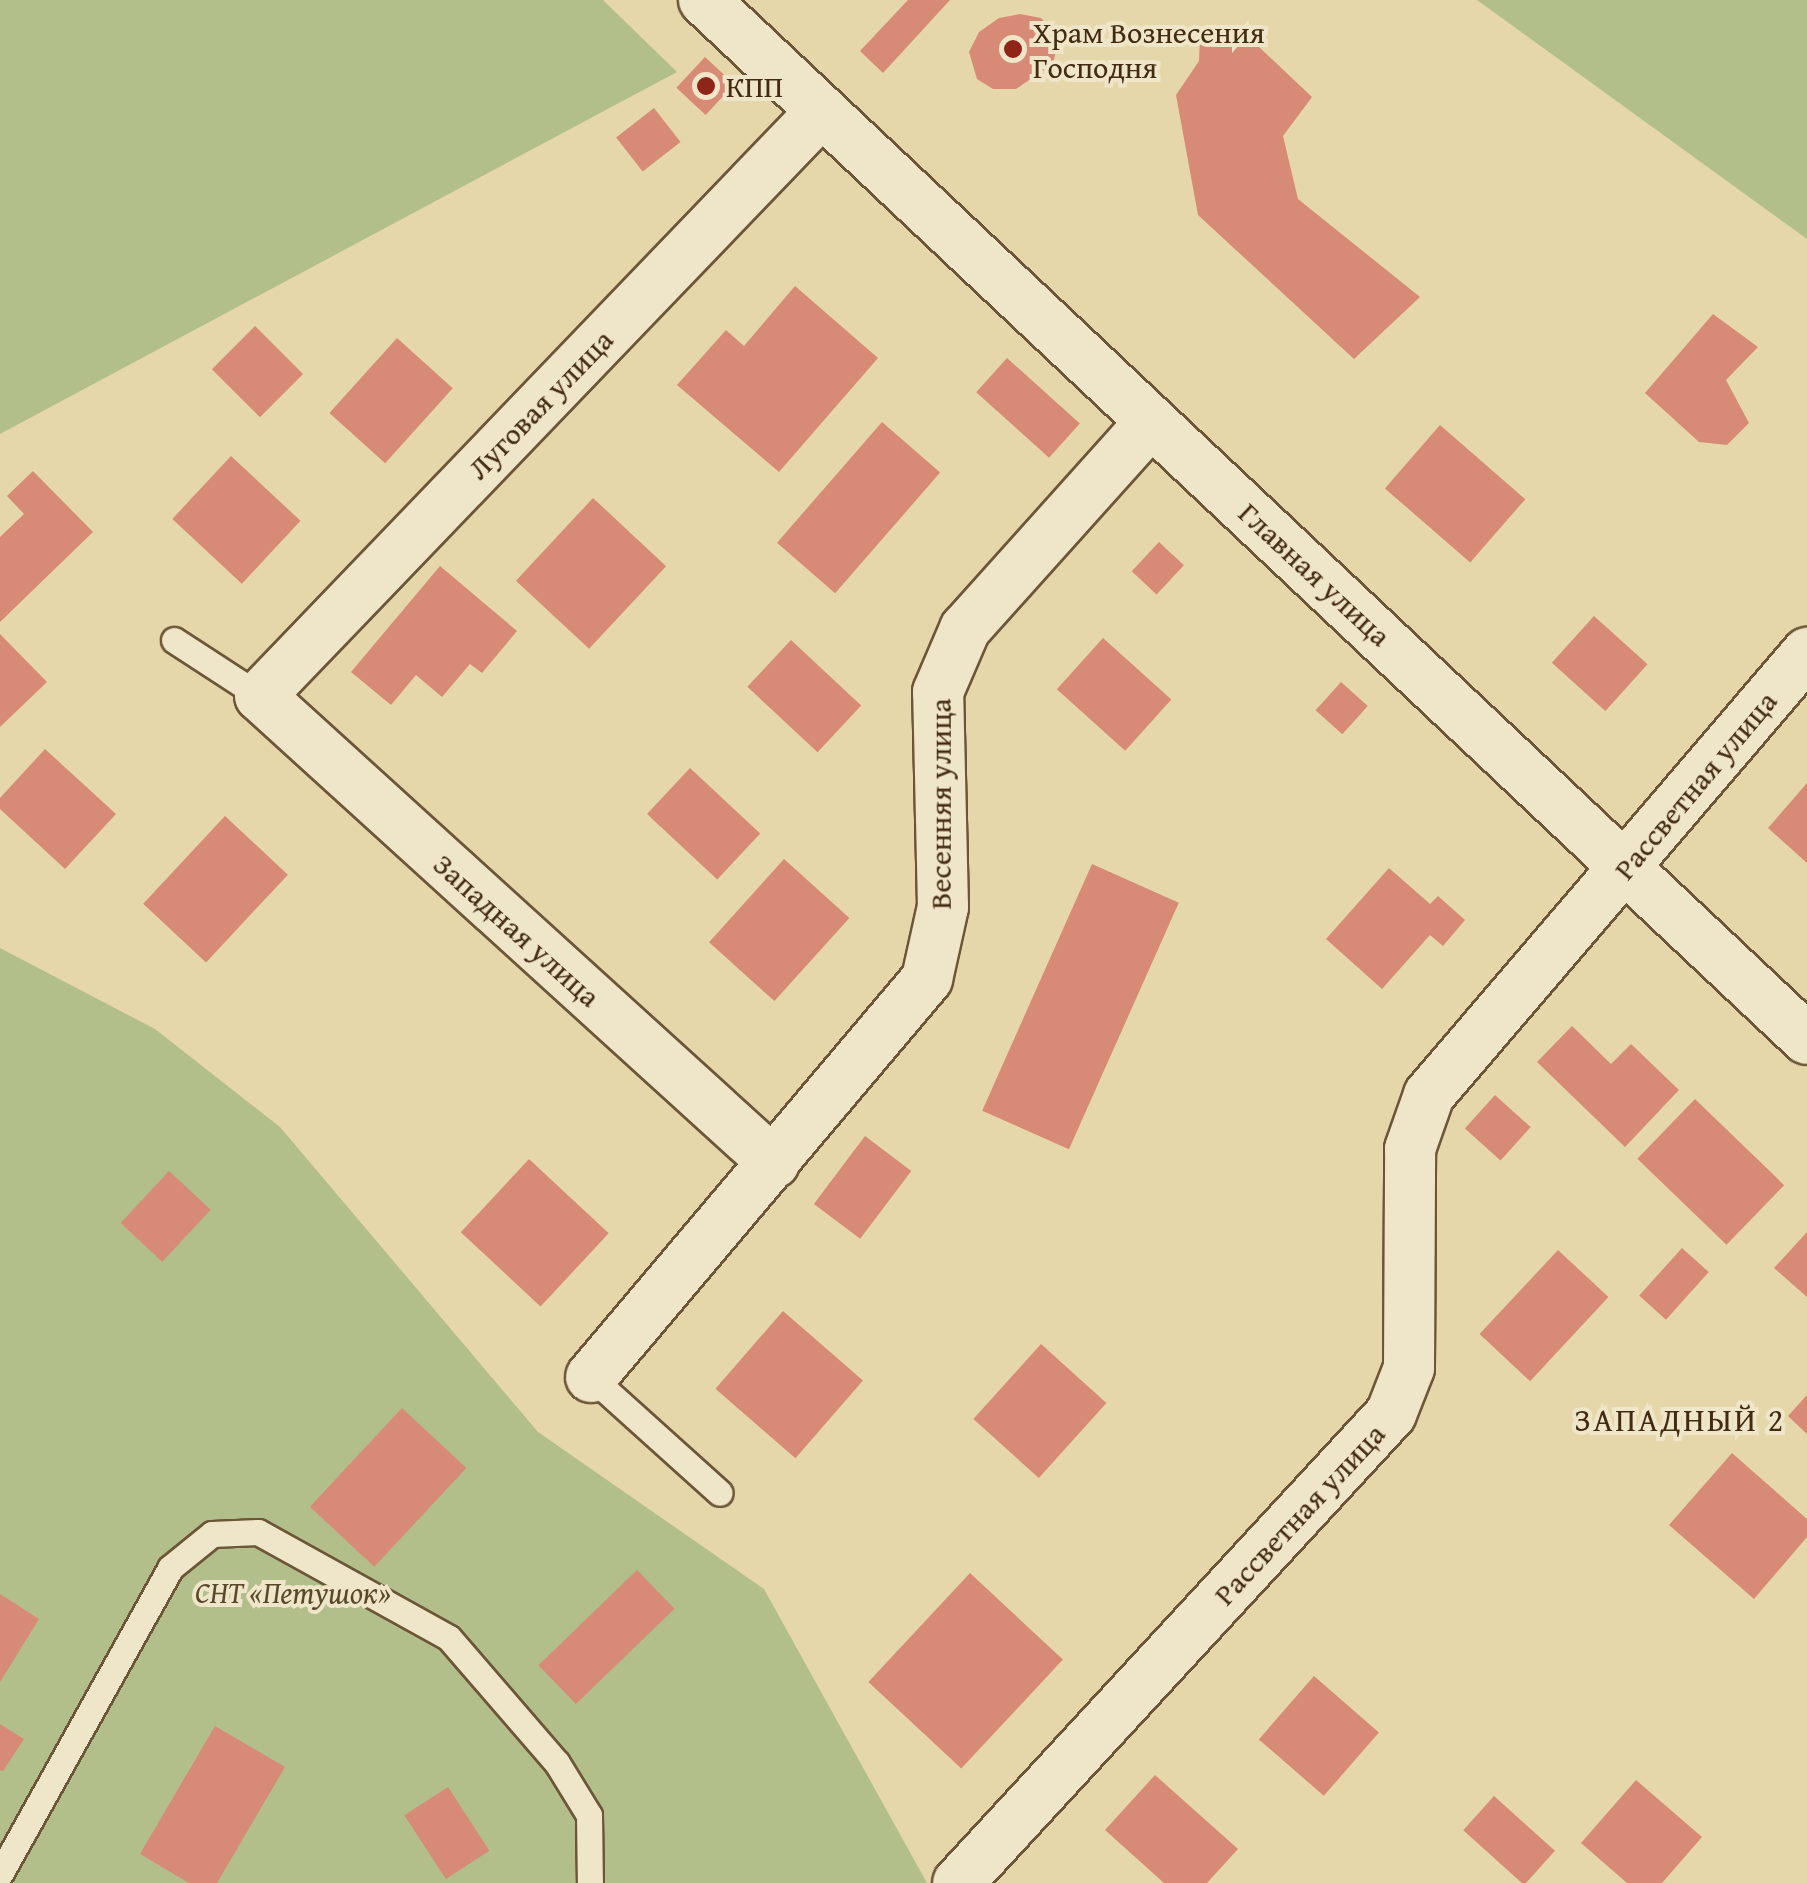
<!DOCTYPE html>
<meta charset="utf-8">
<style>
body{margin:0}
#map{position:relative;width:1807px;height:1883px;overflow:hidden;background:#e6d7ab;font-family:"Gentium Book Plus",serif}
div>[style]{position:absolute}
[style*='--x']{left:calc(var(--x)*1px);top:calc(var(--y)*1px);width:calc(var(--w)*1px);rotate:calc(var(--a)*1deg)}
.green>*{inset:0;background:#b3bf8b}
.building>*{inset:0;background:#d78a75;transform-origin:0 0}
.roads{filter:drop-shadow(2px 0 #6c5637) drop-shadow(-2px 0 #6c5637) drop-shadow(0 2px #6c5637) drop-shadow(0 -2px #6c5637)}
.service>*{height:25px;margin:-12.5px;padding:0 12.5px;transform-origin:12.5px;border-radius:12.5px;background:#efe5c8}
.minor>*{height:50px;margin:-25px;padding:0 25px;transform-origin:25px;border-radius:25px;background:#efe5c8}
.dots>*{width:28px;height:28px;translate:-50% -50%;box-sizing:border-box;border:5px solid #efe5c8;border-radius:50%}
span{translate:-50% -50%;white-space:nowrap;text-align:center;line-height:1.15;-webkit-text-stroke:8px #efe5c8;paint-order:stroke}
.poi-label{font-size:30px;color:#432b10}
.left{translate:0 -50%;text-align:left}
.street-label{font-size:30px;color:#432b10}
.park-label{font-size:30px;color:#594929;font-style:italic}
.neighbourhood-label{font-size:32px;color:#432b10;letter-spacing:2.5px}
</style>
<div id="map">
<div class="green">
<i style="clip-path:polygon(0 0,603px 0,677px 72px,0 434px)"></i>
<i style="clip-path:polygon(1477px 0,1807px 0,1807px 239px)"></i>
<i style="clip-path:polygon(0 948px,155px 1029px,280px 1127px,538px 1432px,764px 1589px,927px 1883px,0 1883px)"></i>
</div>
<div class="building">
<i style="clip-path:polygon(908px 0,950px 0,883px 73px,860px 51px)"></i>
<i style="clip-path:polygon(1020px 14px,1041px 18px,1052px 30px,1057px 46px,1053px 64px,1016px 89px,993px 89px,977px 79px,969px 52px,979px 32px,999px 18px)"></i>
<i style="clip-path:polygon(1241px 30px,1312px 97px,1283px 136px,1298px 199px,1420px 297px,1354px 359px,1198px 215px,1176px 95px,1199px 61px,1200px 36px)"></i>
<i style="left:705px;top:57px;width:40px;height:42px;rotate:43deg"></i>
<i style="left:654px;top:108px;width:43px;height:48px;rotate:52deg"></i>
<i style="clip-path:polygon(795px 286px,878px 358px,779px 472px,677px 385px,726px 330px,744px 346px)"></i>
<i style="clip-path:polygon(1713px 314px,1758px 347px,1726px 380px,1749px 423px,1727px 445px,1699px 442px,1645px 393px)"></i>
<i style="left:255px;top:326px;width:68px;height:61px;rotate:45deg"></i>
<i style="left:397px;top:338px;width:75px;height:101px;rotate:42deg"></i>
<i style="left:1007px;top:358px;width:98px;height:46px;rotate:42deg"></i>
<i style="left:882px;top:422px;width:77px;height:160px;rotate:41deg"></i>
<i style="left:1440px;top:425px;width:113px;height:84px;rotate:41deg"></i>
<i style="left:231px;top:456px;width:95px;height:86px;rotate:43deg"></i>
<i style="clip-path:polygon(33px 471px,93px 532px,0 622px,0 537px,24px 514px,7px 496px)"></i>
<i style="left:593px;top:498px;width:100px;height:113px;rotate:43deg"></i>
<i style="left:1159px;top:542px;width:34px;height:40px;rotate:43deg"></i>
<i style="clip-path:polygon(440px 566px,517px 631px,482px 673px,470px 664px,442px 697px,416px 675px,391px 705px,351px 672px)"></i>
<i style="left:1594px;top:616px;width:72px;height:63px;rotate:42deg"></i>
<i style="clip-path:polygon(0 634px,47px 682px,0 727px)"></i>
<i style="left:1103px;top:638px;width:92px;height:69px;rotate:42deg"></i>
<i style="left:791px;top:640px;width:96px;height:64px;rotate:43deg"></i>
<i style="left:1341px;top:682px;width:36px;height:38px;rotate:42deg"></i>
<i style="clip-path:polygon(45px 749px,116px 814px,65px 869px,0 809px,0 798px)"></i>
<i style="left:690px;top:768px;width:96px;height:63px;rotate:43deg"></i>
<i style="clip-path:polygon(1807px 783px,1807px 863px,1768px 828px)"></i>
<i style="left:225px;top:816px;width:86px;height:120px;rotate:43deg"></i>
<i style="left:784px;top:859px;width:88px;height:112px;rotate:42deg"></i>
<i style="left:1092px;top:864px;width:95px;height:270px;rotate:24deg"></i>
<i style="clip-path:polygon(1389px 868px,1430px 904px,1438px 896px,1465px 920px,1443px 946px,1430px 935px,1382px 989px,1326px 939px)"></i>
<i style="clip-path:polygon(1572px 1026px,1611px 1064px,1631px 1044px,1679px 1090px,1625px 1147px,1537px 1062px)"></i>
<i style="left:1495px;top:1095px;width:48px;height:45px;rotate:42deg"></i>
<i style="left:1695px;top:1099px;width:124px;height:83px;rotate:44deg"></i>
<i style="left:865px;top:1136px;width:58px;height:85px;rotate:37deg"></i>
<i style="left:529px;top:1159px;width:109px;height:100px;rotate:43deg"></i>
<i style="left:169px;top:1171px;width:57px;height:71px;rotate:43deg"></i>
<i style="clip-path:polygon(1807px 1232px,1807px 1297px,1774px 1268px)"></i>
<i style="left:1682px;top:1248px;width:36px;height:64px;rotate:42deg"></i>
<i style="left:1558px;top:1250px;width:69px;height:115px;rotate:43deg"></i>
<i style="left:783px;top:1311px;width:106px;height:103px;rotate:41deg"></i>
<i style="left:1041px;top:1344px;width:88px;height:101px;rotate:42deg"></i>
<i style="clip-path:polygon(1807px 1395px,1807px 1434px,1788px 1416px)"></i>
<i style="left:402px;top:1408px;width:88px;height:135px;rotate:43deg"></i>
<i style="clip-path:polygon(1732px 1453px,1807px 1519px,1807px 1537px,1754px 1599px,1669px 1525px)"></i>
<i style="left:637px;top:1570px;width:54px;height:137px;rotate:46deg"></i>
<i style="left:970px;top:1573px;width:127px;height:149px;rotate:43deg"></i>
<i style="clip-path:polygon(0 1594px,39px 1619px,0 1682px)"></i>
<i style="left:1314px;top:1676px;width:86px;height:84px;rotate:41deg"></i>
<i style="clip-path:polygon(0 1724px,24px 1739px,3px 1771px,0 1770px)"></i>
<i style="clip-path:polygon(215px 1726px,285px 1767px,217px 1883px,189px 1883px,140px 1854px)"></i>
<i style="clip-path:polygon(1155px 1775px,1238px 1849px,1207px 1883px,1164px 1883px,1105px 1830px)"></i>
<i style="clip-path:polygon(1636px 1780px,1702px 1837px,1662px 1883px,1627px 1883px,1581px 1843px)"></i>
<i style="left:448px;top:1787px;width:76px;height:52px;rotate:57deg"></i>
<i style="left:1494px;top:1796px;width:82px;height:46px;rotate:42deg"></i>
</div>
<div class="roads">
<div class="service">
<i style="--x:174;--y:640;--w:103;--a:33.1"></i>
<i style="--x:591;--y:1377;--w:173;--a:42"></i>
<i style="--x:0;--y:1874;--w:350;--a:-60.9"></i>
<i style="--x:170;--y:1568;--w:54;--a:-39"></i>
<i style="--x:212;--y:1534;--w:46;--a:-2.5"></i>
<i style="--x:258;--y:1532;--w:218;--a:29"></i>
<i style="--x:449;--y:1638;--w:165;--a:49.2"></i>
<i style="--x:557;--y:1763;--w:61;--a:58.4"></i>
<i style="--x:589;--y:1815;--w:68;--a:89.2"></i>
</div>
<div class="minor">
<i style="--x:704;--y:0;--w:1515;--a:43.29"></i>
<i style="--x:774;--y:1163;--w:694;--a:-137.74"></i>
<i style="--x:260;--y:696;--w:810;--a:-46.15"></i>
<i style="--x:591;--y:1377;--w:521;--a:-49.83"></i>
<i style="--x:927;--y:979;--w:74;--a:-77.5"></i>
<i style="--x:943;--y:907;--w:215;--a:-91.3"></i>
<i style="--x:938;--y:692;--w:69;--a:-66.8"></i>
<i style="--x:965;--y:629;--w:278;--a:-48.1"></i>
<i style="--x:958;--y:1883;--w:638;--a:-47.29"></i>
<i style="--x:1391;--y:1414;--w:49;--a:-68.6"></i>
<i style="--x:1409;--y:1368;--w:219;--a:-89.7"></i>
<i style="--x:1410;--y:1149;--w:57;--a:-70.6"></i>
<i style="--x:1429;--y:1095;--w:582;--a:-49.46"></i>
</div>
</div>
<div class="dots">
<i style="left:1013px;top:49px;background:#8f2418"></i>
<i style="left:706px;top:86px;background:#8f2418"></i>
</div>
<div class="poi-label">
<span class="left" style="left:1033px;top:49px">Храм Вознесения<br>Господня</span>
<span class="left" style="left:726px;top:86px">КПП</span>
</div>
<div class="street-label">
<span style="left:540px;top:404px;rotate:-46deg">Луговая улица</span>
<span style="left:1315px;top:574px;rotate:43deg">Главная улица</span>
<span style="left:1695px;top:785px;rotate:-50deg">Рассветная улица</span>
<span style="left:940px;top:804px;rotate:-90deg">Весенняя улица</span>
<span style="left:517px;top:930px;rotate:42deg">Западная улица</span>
<span style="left:1299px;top:1514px;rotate:-47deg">Рассветная улица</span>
</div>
<div class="park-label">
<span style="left:293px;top:1592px">СНТ «Петушок»</span>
</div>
<div class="neighbourhood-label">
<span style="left:1680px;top:1420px">ЗАПАДНЫЙ 2</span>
</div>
</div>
